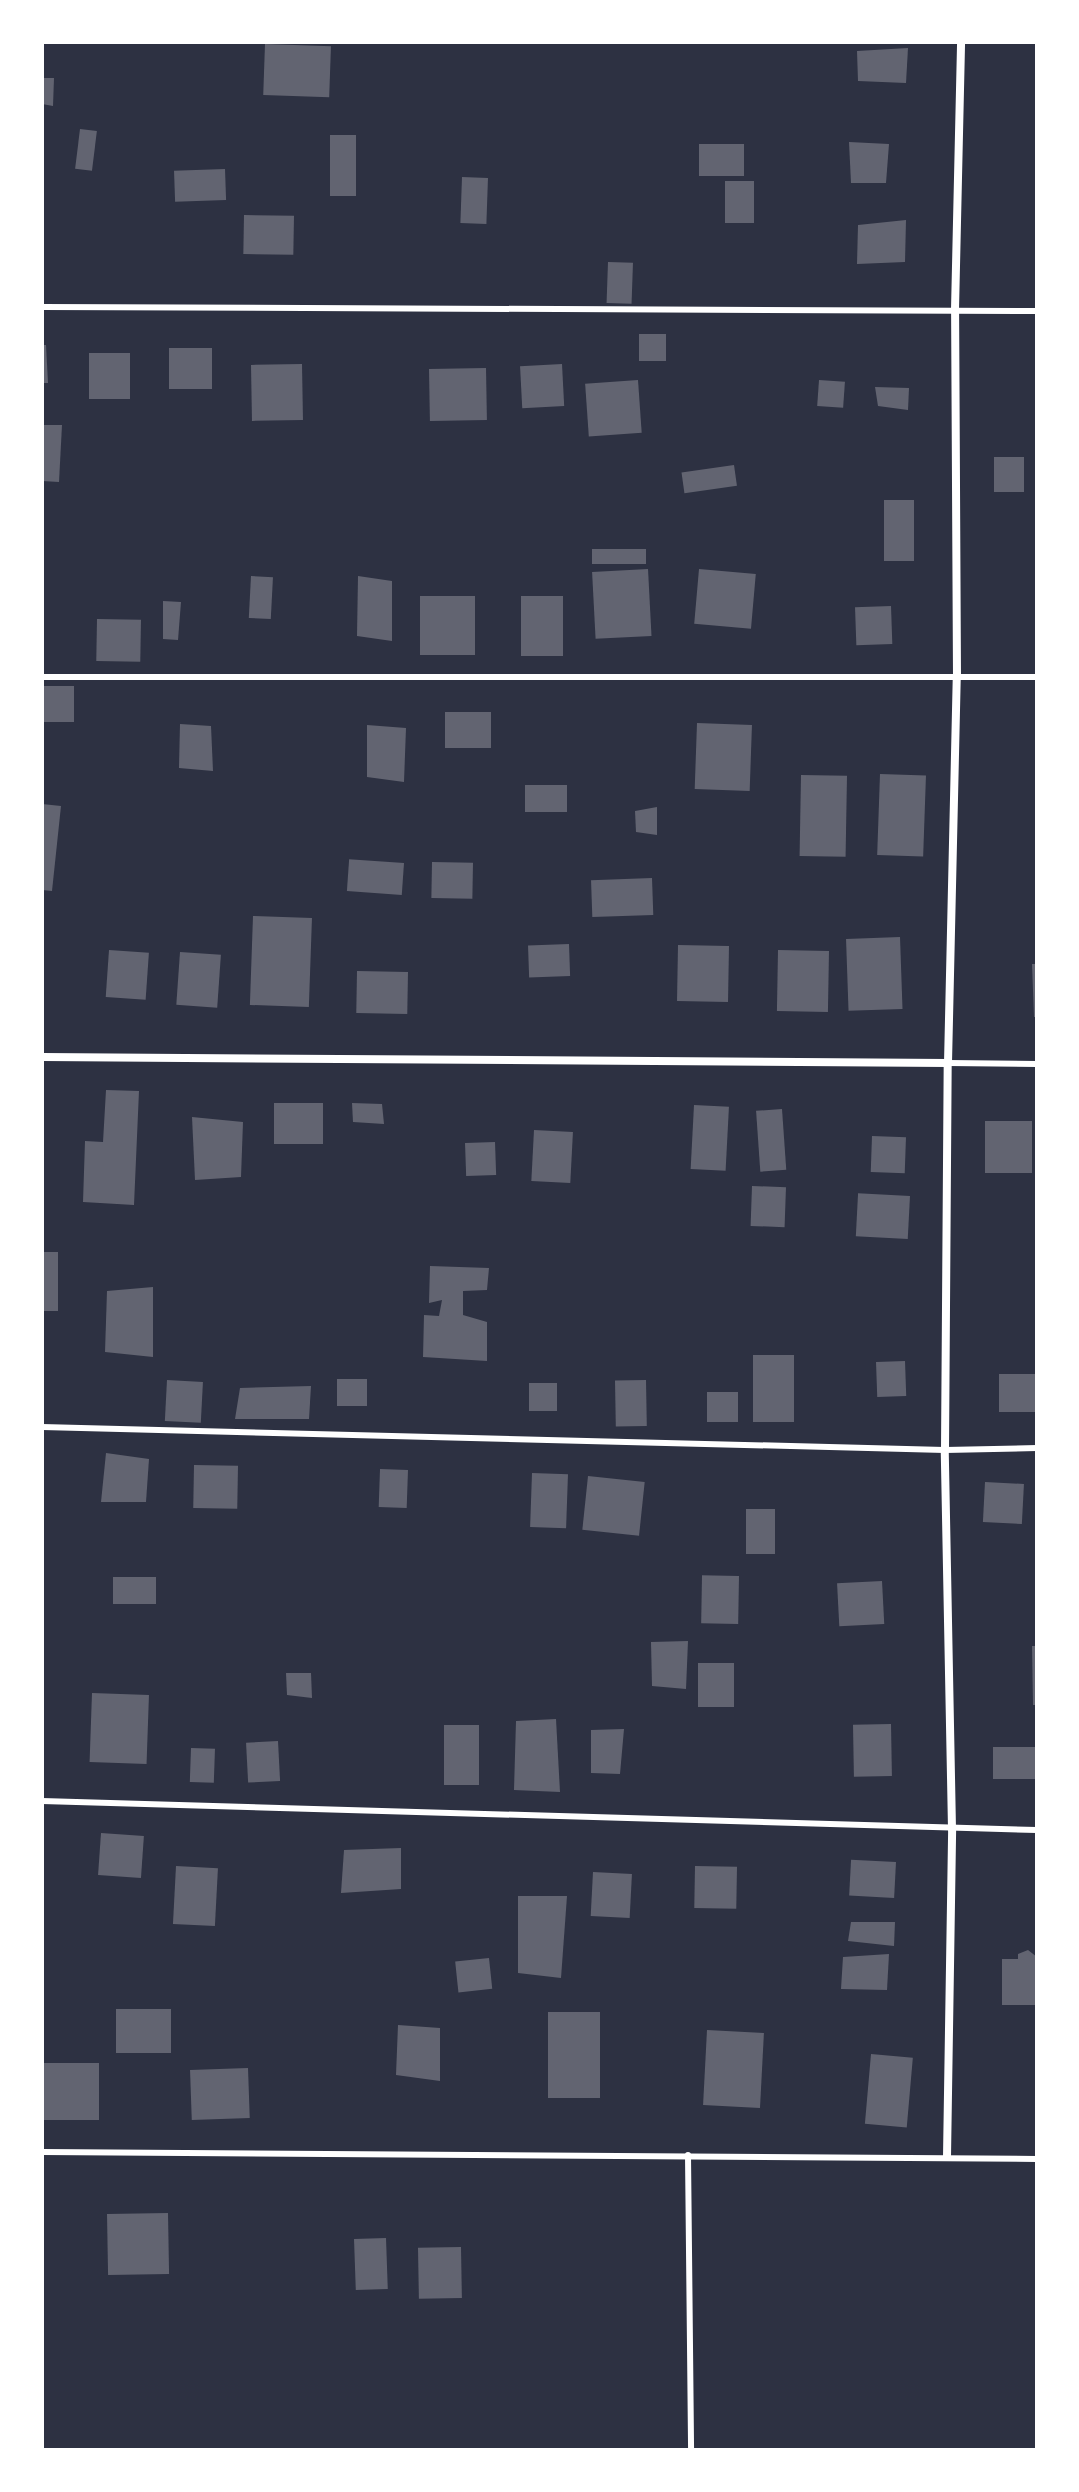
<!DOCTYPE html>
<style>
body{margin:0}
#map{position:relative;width:1079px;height:2492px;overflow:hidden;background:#2d3142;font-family:Helvetica,sans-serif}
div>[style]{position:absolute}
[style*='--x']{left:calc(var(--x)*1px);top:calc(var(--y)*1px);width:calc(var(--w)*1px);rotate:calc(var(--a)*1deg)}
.building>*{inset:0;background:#626471;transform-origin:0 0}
.service>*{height:6px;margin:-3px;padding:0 3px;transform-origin:3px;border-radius:3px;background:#fff}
.minor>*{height:8px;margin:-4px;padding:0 4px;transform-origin:4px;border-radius:4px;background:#fff}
span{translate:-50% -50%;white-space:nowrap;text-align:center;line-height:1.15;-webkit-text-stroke:6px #fff;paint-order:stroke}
.frame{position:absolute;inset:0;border:44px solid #fff;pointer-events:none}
</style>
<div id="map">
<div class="building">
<i style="left:265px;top:44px;width:66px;height:51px;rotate:2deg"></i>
<i style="clip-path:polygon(908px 48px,906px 83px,858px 81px,857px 51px)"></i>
<i style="clip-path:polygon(42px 78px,54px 78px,53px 106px,42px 104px)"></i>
<i style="left:80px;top:129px;width:17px;height:40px;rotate:7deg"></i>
<i style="left:330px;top:135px;width:26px;height:61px"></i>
<i style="clip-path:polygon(849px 142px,889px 144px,886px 183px,851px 183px)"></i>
<i style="left:699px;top:144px;width:45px;height:32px"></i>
<i style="left:225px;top:169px;width:31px;height:51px;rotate:88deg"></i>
<i style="left:462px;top:177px;width:26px;height:46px;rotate:2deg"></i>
<i style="left:725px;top:181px;width:29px;height:42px"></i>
<i style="left:244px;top:215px;width:50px;height:39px;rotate:1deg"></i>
<i style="clip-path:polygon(906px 220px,905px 262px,857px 264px,858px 225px)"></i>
<i style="left:608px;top:262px;width:25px;height:41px;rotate:2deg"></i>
<i style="left:639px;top:334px;width:27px;height:27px"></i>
<i style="clip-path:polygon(42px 345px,46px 345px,48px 383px,42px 383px)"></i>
<i style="left:169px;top:348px;width:43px;height:41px"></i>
<i style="left:130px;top:353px;width:46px;height:41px;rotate:90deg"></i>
<i style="left:302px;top:364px;width:56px;height:51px;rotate:89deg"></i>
<i style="left:562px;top:364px;width:42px;height:42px;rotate:87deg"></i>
<i style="left:486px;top:368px;width:52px;height:57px;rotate:89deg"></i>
<i style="left:638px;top:380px;width:53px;height:53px;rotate:86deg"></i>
<i style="left:819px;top:380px;width:26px;height:26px;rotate:4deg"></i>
<i style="clip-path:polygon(875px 387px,909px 388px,908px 410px,878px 406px)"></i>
<i style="clip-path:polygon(42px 425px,62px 425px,59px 482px,42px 481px)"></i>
<i style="left:994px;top:457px;width:30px;height:35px"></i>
<i style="left:734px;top:465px;width:21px;height:53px;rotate:82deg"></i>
<i style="left:884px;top:500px;width:30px;height:61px"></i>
<i style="left:646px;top:549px;width:15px;height:54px;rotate:90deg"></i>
<i style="left:648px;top:569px;width:67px;height:56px;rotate:87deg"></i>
<i style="left:699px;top:569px;width:57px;height:55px;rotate:5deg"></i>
<i style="left:251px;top:576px;width:22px;height:42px;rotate:3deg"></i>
<i style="clip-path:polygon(358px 576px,392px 581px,392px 641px,357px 636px)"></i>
<i style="left:420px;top:596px;width:55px;height:59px"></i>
<i style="left:521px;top:596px;width:42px;height:60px"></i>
<i style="clip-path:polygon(163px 601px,181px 602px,178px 640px,163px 639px)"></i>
<i style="left:891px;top:606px;width:38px;height:36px;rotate:88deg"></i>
<i style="left:97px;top:619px;width:44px;height:42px;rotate:1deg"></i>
<i style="left:42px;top:686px;width:32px;height:36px"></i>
<i style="left:445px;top:712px;width:46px;height:36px"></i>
<i style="left:697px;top:723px;width:55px;height:66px;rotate:2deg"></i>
<i style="clip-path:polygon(180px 724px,211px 726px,213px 771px,179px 768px)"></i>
<i style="clip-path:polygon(367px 725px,406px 728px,404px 782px,367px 777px)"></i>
<i style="left:880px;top:774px;width:46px;height:81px;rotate:2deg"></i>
<i style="left:801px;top:775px;width:46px;height:81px;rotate:1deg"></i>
<i style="left:525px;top:785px;width:42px;height:27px"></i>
<i style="clip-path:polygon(42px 804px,61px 806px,52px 891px,42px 890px)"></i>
<i style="clip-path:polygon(657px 807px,657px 835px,636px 832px,635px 811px)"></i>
<i style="left:432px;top:862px;width:41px;height:36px;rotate:1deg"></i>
<i style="left:404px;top:863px;width:32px;height:55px;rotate:94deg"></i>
<i style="left:652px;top:878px;width:37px;height:61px;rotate:88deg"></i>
<i style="left:253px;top:916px;width:59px;height:89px;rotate:2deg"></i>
<i style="left:900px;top:937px;width:72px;height:54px;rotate:88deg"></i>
<i style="left:569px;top:944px;width:32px;height:41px;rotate:88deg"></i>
<i style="left:678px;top:945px;width:51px;height:56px;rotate:1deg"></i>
<i style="left:109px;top:950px;width:40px;height:47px;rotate:4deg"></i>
<i style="left:778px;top:950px;width:51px;height:61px;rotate:1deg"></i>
<i style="left:180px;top:952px;width:41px;height:53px;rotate:4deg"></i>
<i style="clip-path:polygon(1032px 964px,1037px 964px,1037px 1017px,1034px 1017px)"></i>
<i style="left:357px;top:971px;width:51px;height:42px;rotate:1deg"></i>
<i style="clip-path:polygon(106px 1090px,139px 1091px,134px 1205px,83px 1202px,85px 1141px,103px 1142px)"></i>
<i style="left:323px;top:1103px;width:41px;height:49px;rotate:90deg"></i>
<i style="clip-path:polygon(352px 1103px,382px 1104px,384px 1124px,353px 1122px)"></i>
<i style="left:694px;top:1105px;width:35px;height:64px;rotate:3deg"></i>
<i style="left:782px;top:1109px;width:61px;height:26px;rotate:86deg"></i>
<i style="clip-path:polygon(192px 1117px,243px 1122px,241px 1177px,195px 1180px)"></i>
<i style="left:985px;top:1121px;width:47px;height:52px"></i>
<i style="left:534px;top:1130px;width:39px;height:51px;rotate:3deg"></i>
<i style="left:872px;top:1136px;width:34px;height:36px;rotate:2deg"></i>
<i style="left:495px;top:1142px;width:33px;height:30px;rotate:88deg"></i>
<i style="left:752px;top:1186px;width:34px;height:40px;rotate:2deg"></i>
<i style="left:910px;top:1196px;width:43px;height:52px;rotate:93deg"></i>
<i style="left:42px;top:1252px;width:16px;height:59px"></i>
<i style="clip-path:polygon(430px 1266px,489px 1268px,487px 1290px,463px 1291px,463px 1315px,487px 1322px,487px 1361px,423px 1357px,424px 1315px,439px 1316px,442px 1300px,429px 1303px)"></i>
<i style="clip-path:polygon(153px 1287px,153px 1357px,105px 1352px,107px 1291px)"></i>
<i style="left:753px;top:1355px;width:41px;height:67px"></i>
<i style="left:905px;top:1361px;width:35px;height:29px;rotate:88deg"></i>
<i style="left:1036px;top:1374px;width:38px;height:37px;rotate:90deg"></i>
<i style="left:337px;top:1379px;width:30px;height:27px"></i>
<i style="left:167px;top:1380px;width:36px;height:41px;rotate:3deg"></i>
<i style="left:646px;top:1380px;width:46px;height:31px;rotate:89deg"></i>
<i style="left:557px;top:1383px;width:28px;height:28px;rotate:90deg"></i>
<i style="clip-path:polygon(311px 1386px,309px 1419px,235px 1419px,240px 1388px)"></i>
<i style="left:707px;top:1392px;width:31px;height:30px"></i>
<i style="clip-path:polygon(106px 1453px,149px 1459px,146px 1502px,101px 1502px)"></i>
<i style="left:194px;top:1465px;width:44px;height:43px;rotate:1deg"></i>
<i style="left:408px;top:1470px;width:38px;height:28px;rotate:92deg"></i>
<i style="left:532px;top:1473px;width:36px;height:54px;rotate:2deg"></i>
<i style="left:588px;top:1476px;width:57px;height:54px;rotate:6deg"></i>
<i style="left:985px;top:1482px;width:39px;height:40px;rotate:3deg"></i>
<i style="left:746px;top:1509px;width:29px;height:45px"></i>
<i style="left:739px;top:1576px;width:48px;height:37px;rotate:91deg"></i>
<i style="left:156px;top:1577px;width:27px;height:43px;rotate:90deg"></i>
<i style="left:882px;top:1581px;width:43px;height:45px;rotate:87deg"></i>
<i style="clip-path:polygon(688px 1641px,686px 1689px,652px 1686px,651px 1642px)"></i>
<i style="clip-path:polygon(1032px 1646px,1037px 1646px,1037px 1705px,1033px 1705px)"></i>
<i style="left:698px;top:1663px;width:36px;height:44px"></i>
<i style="clip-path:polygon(286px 1673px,311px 1673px,312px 1698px,287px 1695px)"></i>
<i style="left:92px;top:1693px;width:57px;height:69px;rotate:2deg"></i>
<i style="clip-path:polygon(556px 1719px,560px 1792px,514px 1790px,516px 1721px)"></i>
<i style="left:891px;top:1724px;width:52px;height:38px;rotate:89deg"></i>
<i style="left:444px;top:1725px;width:35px;height:60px"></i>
<i style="clip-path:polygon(624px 1729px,620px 1774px,591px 1773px,591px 1730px)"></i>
<i style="left:278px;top:1741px;width:40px;height:32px;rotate:87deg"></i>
<i style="left:1037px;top:1747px;width:32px;height:44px;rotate:90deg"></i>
<i style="left:191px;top:1748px;width:24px;height:34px;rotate:2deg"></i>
<i style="left:101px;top:1833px;width:43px;height:42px;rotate:4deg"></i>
<i style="clip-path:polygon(401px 1848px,401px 1889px,341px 1893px,344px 1850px)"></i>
<i style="left:896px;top:1862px;width:36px;height:45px;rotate:93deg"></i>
<i style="left:176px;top:1866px;width:42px;height:58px;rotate:3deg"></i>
<i style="left:695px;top:1866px;width:42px;height:42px;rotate:1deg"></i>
<i style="left:593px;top:1872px;width:39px;height:44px;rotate:3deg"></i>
<i style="clip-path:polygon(518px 1896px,567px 1896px,561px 1978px,518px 1973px)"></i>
<i style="clip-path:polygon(851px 1922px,895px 1922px,894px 1946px,848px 1941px)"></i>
<i style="clip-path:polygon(1028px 1950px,1037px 1957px,1037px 2005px,1002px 2005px,1002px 1959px,1018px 1959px,1018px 1954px)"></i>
<i style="clip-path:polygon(889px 1954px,887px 1990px,841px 1989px,843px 1957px)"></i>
<i style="left:489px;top:1958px;width:31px;height:34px;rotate:84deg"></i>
<i style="left:116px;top:2009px;width:55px;height:44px"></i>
<i style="left:548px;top:2012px;width:52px;height:86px"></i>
<i style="clip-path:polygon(398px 2025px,440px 2028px,440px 2081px,396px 2075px)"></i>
<i style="left:707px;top:2030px;width:57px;height:75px;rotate:3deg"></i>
<i style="left:871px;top:2054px;width:42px;height:70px;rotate:5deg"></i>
<i style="left:44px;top:2063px;width:55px;height:57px"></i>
<i style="left:248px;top:2068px;width:50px;height:58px;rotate:88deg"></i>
<i style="left:168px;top:2213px;width:61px;height:61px;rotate:89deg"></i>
<i style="left:386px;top:2238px;width:51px;height:32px;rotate:88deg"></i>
<i style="left:461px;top:2247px;width:51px;height:43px;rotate:89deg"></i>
</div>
<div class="service">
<i style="--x:42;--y:307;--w:995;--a:0.23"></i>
<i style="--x:42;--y:677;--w:995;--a:0"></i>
<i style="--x:948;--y:1063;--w:89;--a:0.6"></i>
<i style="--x:42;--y:1427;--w:903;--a:1.46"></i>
<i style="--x:945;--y:1450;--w:92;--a:-1.2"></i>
<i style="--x:42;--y:1801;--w:995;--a:1.67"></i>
<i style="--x:42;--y:2152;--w:995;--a:0.4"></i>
<i style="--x:688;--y:2155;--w:295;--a:89.4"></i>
</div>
<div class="minor">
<i style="--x:42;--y:1057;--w:906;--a:0.38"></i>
<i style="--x:947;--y:2157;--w:328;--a:-89.1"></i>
<i style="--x:952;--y:1829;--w:379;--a:-91.1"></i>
<i style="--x:945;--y:1450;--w:387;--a:-89.6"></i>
<i style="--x:948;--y:1063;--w:387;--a:-88.7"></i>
<i style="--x:957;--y:676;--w:366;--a:-90.3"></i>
<i style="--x:955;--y:310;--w:268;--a:-88.7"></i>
</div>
<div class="frame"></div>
</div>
